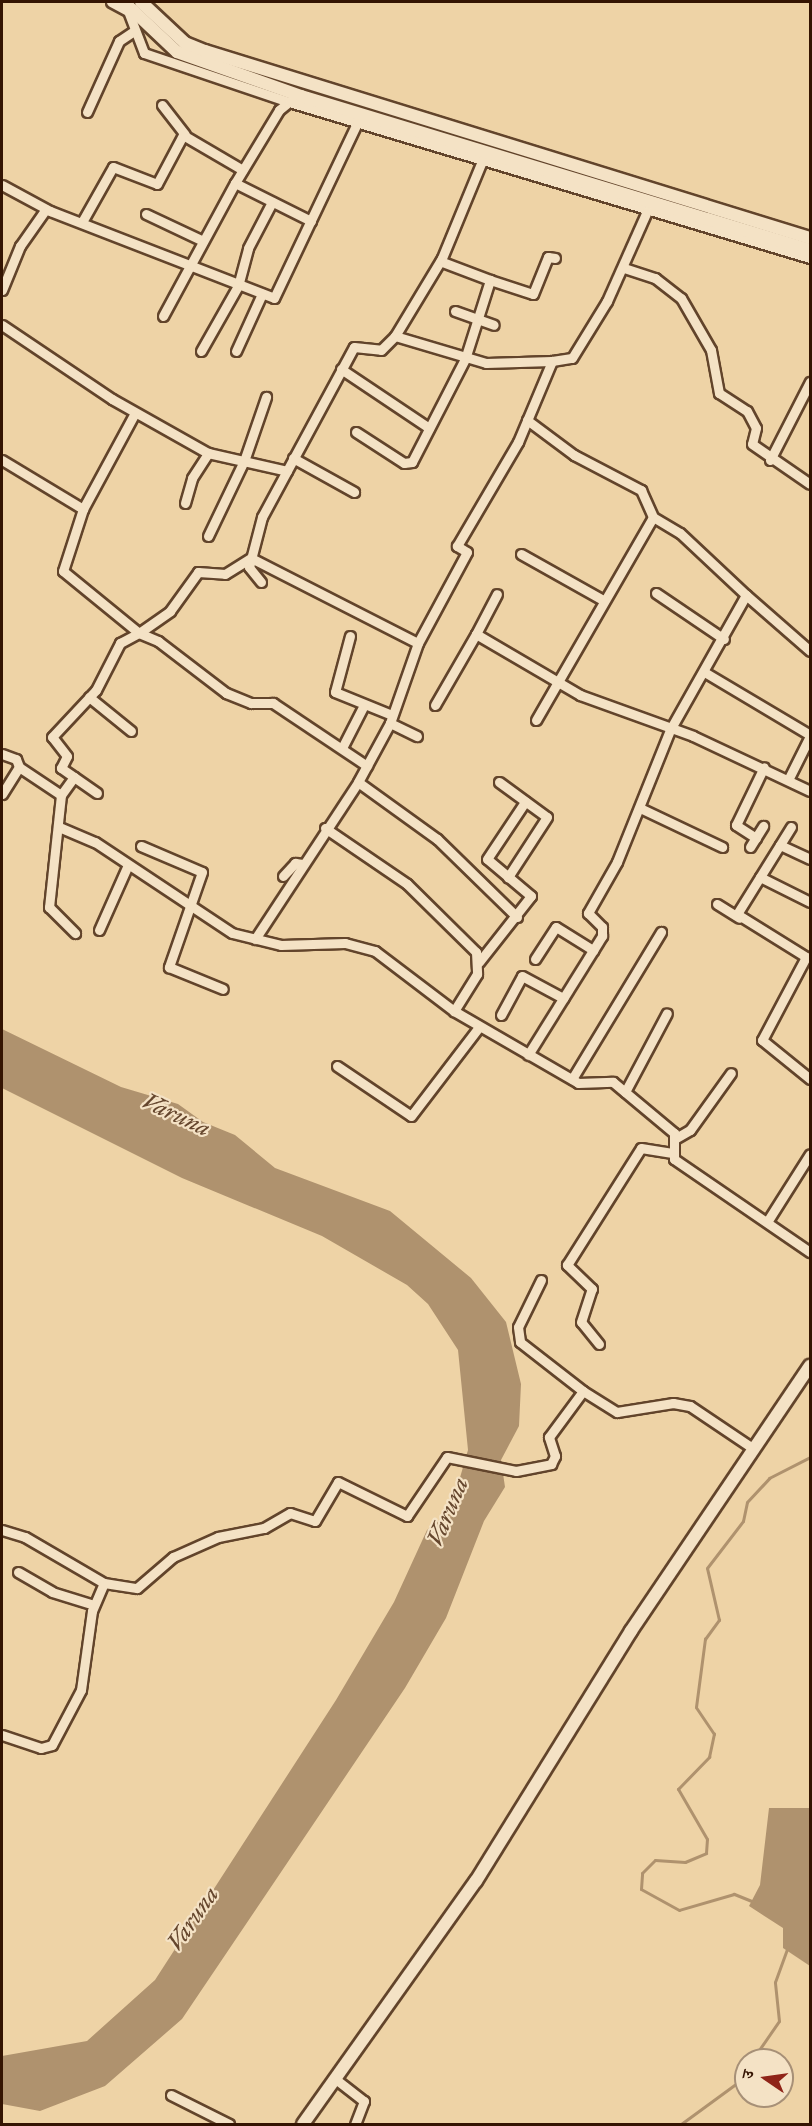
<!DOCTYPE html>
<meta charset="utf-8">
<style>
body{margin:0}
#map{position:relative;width:812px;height:2126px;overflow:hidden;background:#eed3a6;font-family:"IM FELL Great Primer","Noto Serif Devanagari",serif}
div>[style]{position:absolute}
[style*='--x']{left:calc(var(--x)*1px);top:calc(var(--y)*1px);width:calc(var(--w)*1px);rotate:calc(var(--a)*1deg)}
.water>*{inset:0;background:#af926e}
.stream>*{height:3px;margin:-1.5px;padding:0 1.5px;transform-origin:1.5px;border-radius:1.5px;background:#af926e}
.roads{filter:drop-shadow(2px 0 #62442b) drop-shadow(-2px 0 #62442b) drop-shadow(0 2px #62442b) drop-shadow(0 -2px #62442b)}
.minor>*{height:9px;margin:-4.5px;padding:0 4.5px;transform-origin:4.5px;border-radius:4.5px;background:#f4e2c5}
.tertiary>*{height:12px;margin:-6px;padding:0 6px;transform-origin:6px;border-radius:6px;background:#f4e2c5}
span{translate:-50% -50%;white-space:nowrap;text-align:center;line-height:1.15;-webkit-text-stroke:4.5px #f4e2c5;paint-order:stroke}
.water-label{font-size:24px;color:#65462d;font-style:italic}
.frame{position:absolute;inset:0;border:3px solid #341402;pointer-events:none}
.north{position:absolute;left:734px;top:2048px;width:60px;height:60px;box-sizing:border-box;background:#f4e2c5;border:2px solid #a79077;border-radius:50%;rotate:283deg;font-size:16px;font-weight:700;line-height:24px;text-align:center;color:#341402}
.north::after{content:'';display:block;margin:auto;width:21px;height:27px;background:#8f2418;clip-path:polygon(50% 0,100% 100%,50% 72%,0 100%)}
</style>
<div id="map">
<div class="water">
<i style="clip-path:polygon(2px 1029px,121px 1087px,178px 1104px,203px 1122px,235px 1135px,275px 1168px,390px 1211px,471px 1278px,506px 1322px,521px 1384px,519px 1426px,501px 1460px,505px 1487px,484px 1521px,446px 1618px,405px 1688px,182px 2019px,105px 2086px,40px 2111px,2px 2104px,2px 2056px,87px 2041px,155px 1980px,336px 1700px,394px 1602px,427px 1530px,450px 1512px,468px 1450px,458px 1350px,428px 1304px,407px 1285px,322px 1236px,182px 1178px,2px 1088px)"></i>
<i style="clip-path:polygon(769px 1808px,810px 1808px,810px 1966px,783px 1948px,783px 1928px,749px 1906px,760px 1885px)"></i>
</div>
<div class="stream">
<i style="--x:754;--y:1902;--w:22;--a:-158"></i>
<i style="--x:734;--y:1894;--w:57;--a:163.8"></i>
<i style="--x:679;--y:1910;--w:43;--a:-151.1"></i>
<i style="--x:641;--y:1889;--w:16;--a:-86"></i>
<i style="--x:642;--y:1873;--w:18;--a:-45"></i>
<i style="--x:655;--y:1860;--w:30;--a:4"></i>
<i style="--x:685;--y:1862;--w:23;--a:-23"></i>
<i style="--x:706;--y:1853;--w:14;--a:-86"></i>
<i style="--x:707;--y:1839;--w:58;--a:-120.1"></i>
<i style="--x:678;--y:1789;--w:45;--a:-45.9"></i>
<i style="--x:709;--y:1757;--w:24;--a:-78"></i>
<i style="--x:714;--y:1734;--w:32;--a:-124"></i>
<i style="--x:696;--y:1707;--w:69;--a:-82.5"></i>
<i style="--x:705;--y:1639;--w:24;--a:-54"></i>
<i style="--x:719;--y:1620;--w:53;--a:-103"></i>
<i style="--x:707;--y:1568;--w:59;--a:-52.5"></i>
<i style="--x:743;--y:1521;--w:19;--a:-78"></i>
<i style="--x:747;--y:1502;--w:33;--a:-47"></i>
<i style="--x:769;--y:1478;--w:46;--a:-27.1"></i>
<i style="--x:752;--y:2060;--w:47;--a:-55.3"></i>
<i style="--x:779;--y:2021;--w:39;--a:-96"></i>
<i style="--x:775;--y:1982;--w:37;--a:-70"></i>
<i style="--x:681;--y:2124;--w:69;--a:-36.2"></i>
<i style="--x:737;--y:2083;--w:17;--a:-57"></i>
</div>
<div class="roads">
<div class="minor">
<i style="--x:111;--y:2;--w:19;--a:28"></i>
<i style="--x:128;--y:11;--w:45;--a:69.1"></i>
<i style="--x:144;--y:53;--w:153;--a:18.7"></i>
<i style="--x:162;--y:105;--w:37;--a:52"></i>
<i style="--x:87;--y:112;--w:78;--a:-65.7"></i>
<i style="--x:119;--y:41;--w:18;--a:-34"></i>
<i style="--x:235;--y:183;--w:85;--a:26.6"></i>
<i style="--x:2;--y:185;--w:55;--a:28.4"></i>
<i style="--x:50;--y:211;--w:240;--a:21.2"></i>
<i style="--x:274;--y:298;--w:194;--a:-64.6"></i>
<i style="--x:146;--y:214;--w:63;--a:25.3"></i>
<i style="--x:82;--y:222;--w:63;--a:-60.6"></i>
<i style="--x:113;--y:167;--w:47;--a:21.1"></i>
<i style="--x:157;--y:184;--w:55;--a:-62"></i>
<i style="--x:183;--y:135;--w:69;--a:30.3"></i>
<i style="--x:624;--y:268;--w:33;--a:18"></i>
<i style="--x:655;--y:278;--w:33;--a:38"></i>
<i style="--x:681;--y:298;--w:60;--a:60"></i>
<i style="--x:711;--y:350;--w:44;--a:79.5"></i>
<i style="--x:719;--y:393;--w:33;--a:33"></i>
<i style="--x:747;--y:411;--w:19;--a:62"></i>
<i style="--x:756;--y:428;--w:16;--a:104"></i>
<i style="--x:752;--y:444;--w:70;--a:34.6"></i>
<i style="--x:490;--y:280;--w:45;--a:18"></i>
<i style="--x:533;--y:294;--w:40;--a:-68"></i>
<i style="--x:548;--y:257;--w:7;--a:8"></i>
<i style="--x:2;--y:290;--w:48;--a:-67.8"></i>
<i style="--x:20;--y:246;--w:45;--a:-54.9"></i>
<i style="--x:455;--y:311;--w:41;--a:19.7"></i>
<i style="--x:163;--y:316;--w:151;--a:-61.6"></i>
<i style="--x:235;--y:183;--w:85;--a:-58.9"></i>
<i style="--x:279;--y:110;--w:13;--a:-39"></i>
<i style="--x:289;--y:102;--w:544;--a:16.67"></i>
<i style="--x:2;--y:325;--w:133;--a:33.9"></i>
<i style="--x:112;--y:399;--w:110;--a:29.4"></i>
<i style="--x:395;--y:336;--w:91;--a:-58.9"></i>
<i style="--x:442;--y:258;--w:105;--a:-67.6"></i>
<i style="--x:201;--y:351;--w:75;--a:-60.4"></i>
<i style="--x:238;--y:286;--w:39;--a:-75"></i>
<i style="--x:248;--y:248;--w:52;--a:-62.4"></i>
<i style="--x:236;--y:351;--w:63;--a:-65.5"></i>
<i style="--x:341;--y:369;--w:106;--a:33.8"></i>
<i style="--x:527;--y:420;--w:59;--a:36.7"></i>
<i style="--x:574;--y:455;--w:76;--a:27.6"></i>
<i style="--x:641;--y:490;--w:30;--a:66"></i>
<i style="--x:653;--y:517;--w:31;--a:31"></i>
<i style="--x:680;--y:533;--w:91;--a:43.2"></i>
<i style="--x:746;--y:595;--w:155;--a:119.4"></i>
<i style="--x:670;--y:730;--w:142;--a:111.9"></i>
<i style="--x:617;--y:862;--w:59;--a:119.6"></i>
<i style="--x:588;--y:913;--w:20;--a:45"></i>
<i style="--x:602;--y:927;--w:9;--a:90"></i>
<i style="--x:602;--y:936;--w:140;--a:121.9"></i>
<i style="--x:356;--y:432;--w:57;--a:32.9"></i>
<i style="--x:404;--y:463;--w:8;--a:-7"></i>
<i style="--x:412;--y:462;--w:116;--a:-62.8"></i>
<i style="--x:465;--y:359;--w:83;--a:-72.4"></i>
<i style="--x:490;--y:280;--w:53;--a:-159.2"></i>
<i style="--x:293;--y:458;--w:70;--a:29.1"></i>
<i style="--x:2;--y:460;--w:95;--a:31.2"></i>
<i style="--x:83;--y:509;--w:109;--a:-61.6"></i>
<i style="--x:770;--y:460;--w:88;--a:-62.9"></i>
<i style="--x:185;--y:503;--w:26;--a:-74"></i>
<i style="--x:192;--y:478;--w:30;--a:-57"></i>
<i style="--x:208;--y:453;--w:81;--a:12.8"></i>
<i style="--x:83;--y:509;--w:65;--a:107.9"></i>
<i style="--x:63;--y:571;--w:98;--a:39.2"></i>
<i style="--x:139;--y:633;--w:38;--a:-35"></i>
<i style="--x:170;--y:611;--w:48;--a:-54.3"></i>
<i style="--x:198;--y:572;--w:27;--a:4"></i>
<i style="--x:225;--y:574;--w:31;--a:-32"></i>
<i style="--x:251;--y:558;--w:187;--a:27"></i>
<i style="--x:208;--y:536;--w:83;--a:-64.4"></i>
<i style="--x:244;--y:461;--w:68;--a:-71"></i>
<i style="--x:521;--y:554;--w:94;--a:29.3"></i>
<i style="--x:261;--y:582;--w:19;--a:-129"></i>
<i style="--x:249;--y:567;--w:52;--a:-75.4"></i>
<i style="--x:262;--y:517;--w:193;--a:-61.6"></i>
<i style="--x:354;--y:347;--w:27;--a:6"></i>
<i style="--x:381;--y:350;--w:20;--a:-45"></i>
<i style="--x:395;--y:336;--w:95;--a:16.5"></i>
<i style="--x:486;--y:363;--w:66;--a:-1.7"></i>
<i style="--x:656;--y:593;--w:82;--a:34.1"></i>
<i style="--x:746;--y:595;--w:85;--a:41.2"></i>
<i style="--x:476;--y:634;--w:45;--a:-62.3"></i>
<i style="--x:350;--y:636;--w:58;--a:105"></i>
<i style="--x:335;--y:692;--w:61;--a:22"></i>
<i style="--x:706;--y:673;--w:121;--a:30.8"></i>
<i style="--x:89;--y:697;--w:54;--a:39"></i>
<i style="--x:435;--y:705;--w:82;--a:-60"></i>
<i style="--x:476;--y:634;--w:121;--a:30.4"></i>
<i style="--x:580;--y:695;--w:120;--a:19.9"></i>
<i style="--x:693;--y:736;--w:129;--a:25.2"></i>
<i style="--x:536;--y:720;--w:234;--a:-60"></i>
<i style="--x:390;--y:723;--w:30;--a:26"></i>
<i style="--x:342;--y:748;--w:48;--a:-62.9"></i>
<i style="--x:2;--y:754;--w:15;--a:20"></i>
<i style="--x:16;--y:759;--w:9;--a:69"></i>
<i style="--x:19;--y:767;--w:32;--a:122"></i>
<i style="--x:19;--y:767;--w:50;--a:33.7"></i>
<i style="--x:61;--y:795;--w:113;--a:96.1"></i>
<i style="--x:49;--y:907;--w:37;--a:45"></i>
<i style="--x:74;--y:777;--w:16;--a:-145"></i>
<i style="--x:61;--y:768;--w:13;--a:-63"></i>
<i style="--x:67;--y:756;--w:24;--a:-128"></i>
<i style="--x:52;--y:737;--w:64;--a:-46.9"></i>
<i style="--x:96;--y:690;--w:53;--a:-62.9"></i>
<i style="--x:120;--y:643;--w:21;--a:-28"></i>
<i style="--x:139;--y:633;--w:21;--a:23"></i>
<i style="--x:158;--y:641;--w:86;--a:37.4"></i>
<i style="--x:226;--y:693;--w:27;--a:22"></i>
<i style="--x:251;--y:703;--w:22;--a:0"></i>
<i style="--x:273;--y:703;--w:113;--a:33.8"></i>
<i style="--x:789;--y:778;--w:47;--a:-63.4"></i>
<i style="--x:499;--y:782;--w:59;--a:36.1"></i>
<i style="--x:547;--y:817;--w:72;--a:123"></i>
<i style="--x:61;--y:795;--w:22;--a:-54"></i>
<i style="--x:74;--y:777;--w:28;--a:35"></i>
<i style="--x:640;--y:808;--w:91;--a:25.4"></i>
<i style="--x:59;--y:827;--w:39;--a:23"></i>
<i style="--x:95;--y:842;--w:164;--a:33.6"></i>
<i style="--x:232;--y:933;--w:50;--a:13.8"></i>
<i style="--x:281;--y:945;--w:64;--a:-1.8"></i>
<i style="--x:345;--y:943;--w:31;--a:15"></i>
<i style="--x:375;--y:951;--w:99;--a:37.2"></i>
<i style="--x:454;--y:1011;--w:143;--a:30.1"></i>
<i style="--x:578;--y:1083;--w:35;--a:-2"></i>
<i style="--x:613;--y:1082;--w:80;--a:39.9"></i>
<i style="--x:674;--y:1133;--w:26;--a:90"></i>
<i style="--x:674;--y:1159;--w:165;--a:34.4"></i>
<i style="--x:791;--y:827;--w:102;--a:121.8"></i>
<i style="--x:737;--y:914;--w:81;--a:31.9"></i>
<i style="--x:806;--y:957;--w:94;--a:117.9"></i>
<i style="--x:762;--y:1040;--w:62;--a:39.1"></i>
<i style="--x:325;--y:828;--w:99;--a:34.3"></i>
<i style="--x:407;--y:884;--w:97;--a:44.6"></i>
<i style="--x:476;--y:952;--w:22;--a:87"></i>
<i style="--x:477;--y:974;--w:44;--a:121.9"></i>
<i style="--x:756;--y:838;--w:24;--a:-147"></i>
<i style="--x:736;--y:825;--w:64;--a:-64.2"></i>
<i style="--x:780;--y:845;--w:33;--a:25"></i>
<i style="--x:141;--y:846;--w:66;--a:23.1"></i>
<i style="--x:202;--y:872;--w:101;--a:109.2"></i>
<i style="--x:169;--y:967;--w:58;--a:22.2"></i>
<i style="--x:750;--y:847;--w:25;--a:-58"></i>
<i style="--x:283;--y:876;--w:18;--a:-47"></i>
<i style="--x:295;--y:863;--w:8;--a:7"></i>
<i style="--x:760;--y:877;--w:56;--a:26.6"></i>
<i style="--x:717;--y:904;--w:26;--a:32"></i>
<i style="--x:517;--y:917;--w:112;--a:-135.7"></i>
<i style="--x:437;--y:839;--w:97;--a:-144.2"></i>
<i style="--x:358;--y:782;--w:67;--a:-61.5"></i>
<i style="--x:390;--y:723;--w:85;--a:-70.7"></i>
<i style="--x:418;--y:643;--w:103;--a:-61.7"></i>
<i style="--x:467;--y:552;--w:12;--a:-149"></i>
<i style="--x:457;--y:546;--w:121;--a:-59.6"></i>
<i style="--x:518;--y:442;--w:88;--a:-67.2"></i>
<i style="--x:552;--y:361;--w:20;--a:-9"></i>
<i style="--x:572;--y:358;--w:67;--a:-58.4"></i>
<i style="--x:607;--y:301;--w:98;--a:-66"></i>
<i style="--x:99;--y:930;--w:71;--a:-66"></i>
<i style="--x:255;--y:939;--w:188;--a:-56.7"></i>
<i style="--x:535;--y:959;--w:38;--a:-57"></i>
<i style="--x:556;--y:927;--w:44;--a:31.9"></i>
<i style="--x:479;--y:962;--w:84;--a:-51.8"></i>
<i style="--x:531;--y:896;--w:57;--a:-139.9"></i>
<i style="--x:487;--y:859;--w:69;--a:-56.3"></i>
<i style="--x:501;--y:1015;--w:44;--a:-61.7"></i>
<i style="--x:522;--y:976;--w:47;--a:28.2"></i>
<i style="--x:337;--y:1066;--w:89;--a:34"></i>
<i style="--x:411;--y:1116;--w:112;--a:-52.6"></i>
<i style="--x:572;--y:1079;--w:172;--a:-58.8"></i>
<i style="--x:625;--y:1092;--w:89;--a:-62"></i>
<i style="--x:676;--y:1138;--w:16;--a:-30"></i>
<i style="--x:690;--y:1130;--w:70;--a:-54.3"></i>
<i style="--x:767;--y:1222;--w:80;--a:-57.7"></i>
<i style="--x:541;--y:1280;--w:52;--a:116.1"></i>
<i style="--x:518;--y:1327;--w:15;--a:82"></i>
<i style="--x:520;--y:1342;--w:80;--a:37.9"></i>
<i style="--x:599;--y:1344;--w:28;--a:-129"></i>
<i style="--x:581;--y:1322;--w:35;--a:-72"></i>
<i style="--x:592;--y:1289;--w:35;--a:-136"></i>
<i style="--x:567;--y:1265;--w:138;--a:-57.7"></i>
<i style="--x:641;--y:1148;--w:30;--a:9"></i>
<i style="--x:2;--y:1530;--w:24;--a:17"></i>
<i style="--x:25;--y:1537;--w:91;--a:30.2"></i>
<i style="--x:18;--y:1572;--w:39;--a:30"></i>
<i style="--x:52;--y:1592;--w:44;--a:17.2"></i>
<i style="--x:2;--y:1735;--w:41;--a:18.4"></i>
<i style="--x:41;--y:1748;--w:11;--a:-15"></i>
<i style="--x:52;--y:1745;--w:62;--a:-62.2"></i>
<i style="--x:81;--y:1690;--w:80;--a:-82.1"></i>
<i style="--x:92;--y:1611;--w:30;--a:-67"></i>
<i style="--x:104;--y:1583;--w:33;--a:9"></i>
<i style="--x:137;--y:1588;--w:48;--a:-40.7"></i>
<i style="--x:173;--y:1557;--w:49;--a:-24"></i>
<i style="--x:218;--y:1537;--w:47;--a:-11.1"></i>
<i style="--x:264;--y:1528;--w:30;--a:-30"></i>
<i style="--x:290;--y:1513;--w:26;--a:18"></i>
<i style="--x:315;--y:1521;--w:45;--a:-59.5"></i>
<i style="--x:338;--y:1482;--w:77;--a:26.2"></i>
<i style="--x:407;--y:1516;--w:71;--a:-55.9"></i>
<i style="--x:447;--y:1457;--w:70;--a:11.5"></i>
<i style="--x:516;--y:1471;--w:36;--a:-11"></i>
<i style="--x:551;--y:1464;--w:9;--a:-63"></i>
<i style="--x:555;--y:1456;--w:20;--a:-108"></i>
<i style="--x:549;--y:1437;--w:57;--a:-53.5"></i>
<i style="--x:583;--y:1391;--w:40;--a:32"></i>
<i style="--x:617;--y:1412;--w:57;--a:-9.1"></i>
<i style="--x:673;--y:1403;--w:17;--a:10"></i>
<i style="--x:690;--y:1406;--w:73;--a:33.9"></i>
<i style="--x:338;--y:2081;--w:33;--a:38"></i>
<i style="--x:364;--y:2101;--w:25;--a:111"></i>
<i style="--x:171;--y:2095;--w:65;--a:26.6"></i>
</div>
<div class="tertiary">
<i style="--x:124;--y:2;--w:73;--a:43.3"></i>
<i style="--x:177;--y:52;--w:132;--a:19.5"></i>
<i style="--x:301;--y:96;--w:532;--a:16.83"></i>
<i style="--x:141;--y:2;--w:60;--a:43"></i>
<i style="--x:185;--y:43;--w:22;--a:22"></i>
<i style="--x:205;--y:51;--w:633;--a:17.18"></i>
<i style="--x:303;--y:2124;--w:298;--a:-54.6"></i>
<i style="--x:476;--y:1881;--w:294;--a:-58.2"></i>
<i style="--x:631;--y:1631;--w:320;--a:-56"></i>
</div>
</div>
<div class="water-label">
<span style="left:176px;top:1115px;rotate:25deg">Varuna</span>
<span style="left:448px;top:1512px;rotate:-67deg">Varuna</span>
<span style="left:193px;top:1919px;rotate:-55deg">Varuna</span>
</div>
<div class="frame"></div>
<div class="north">उ</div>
</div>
